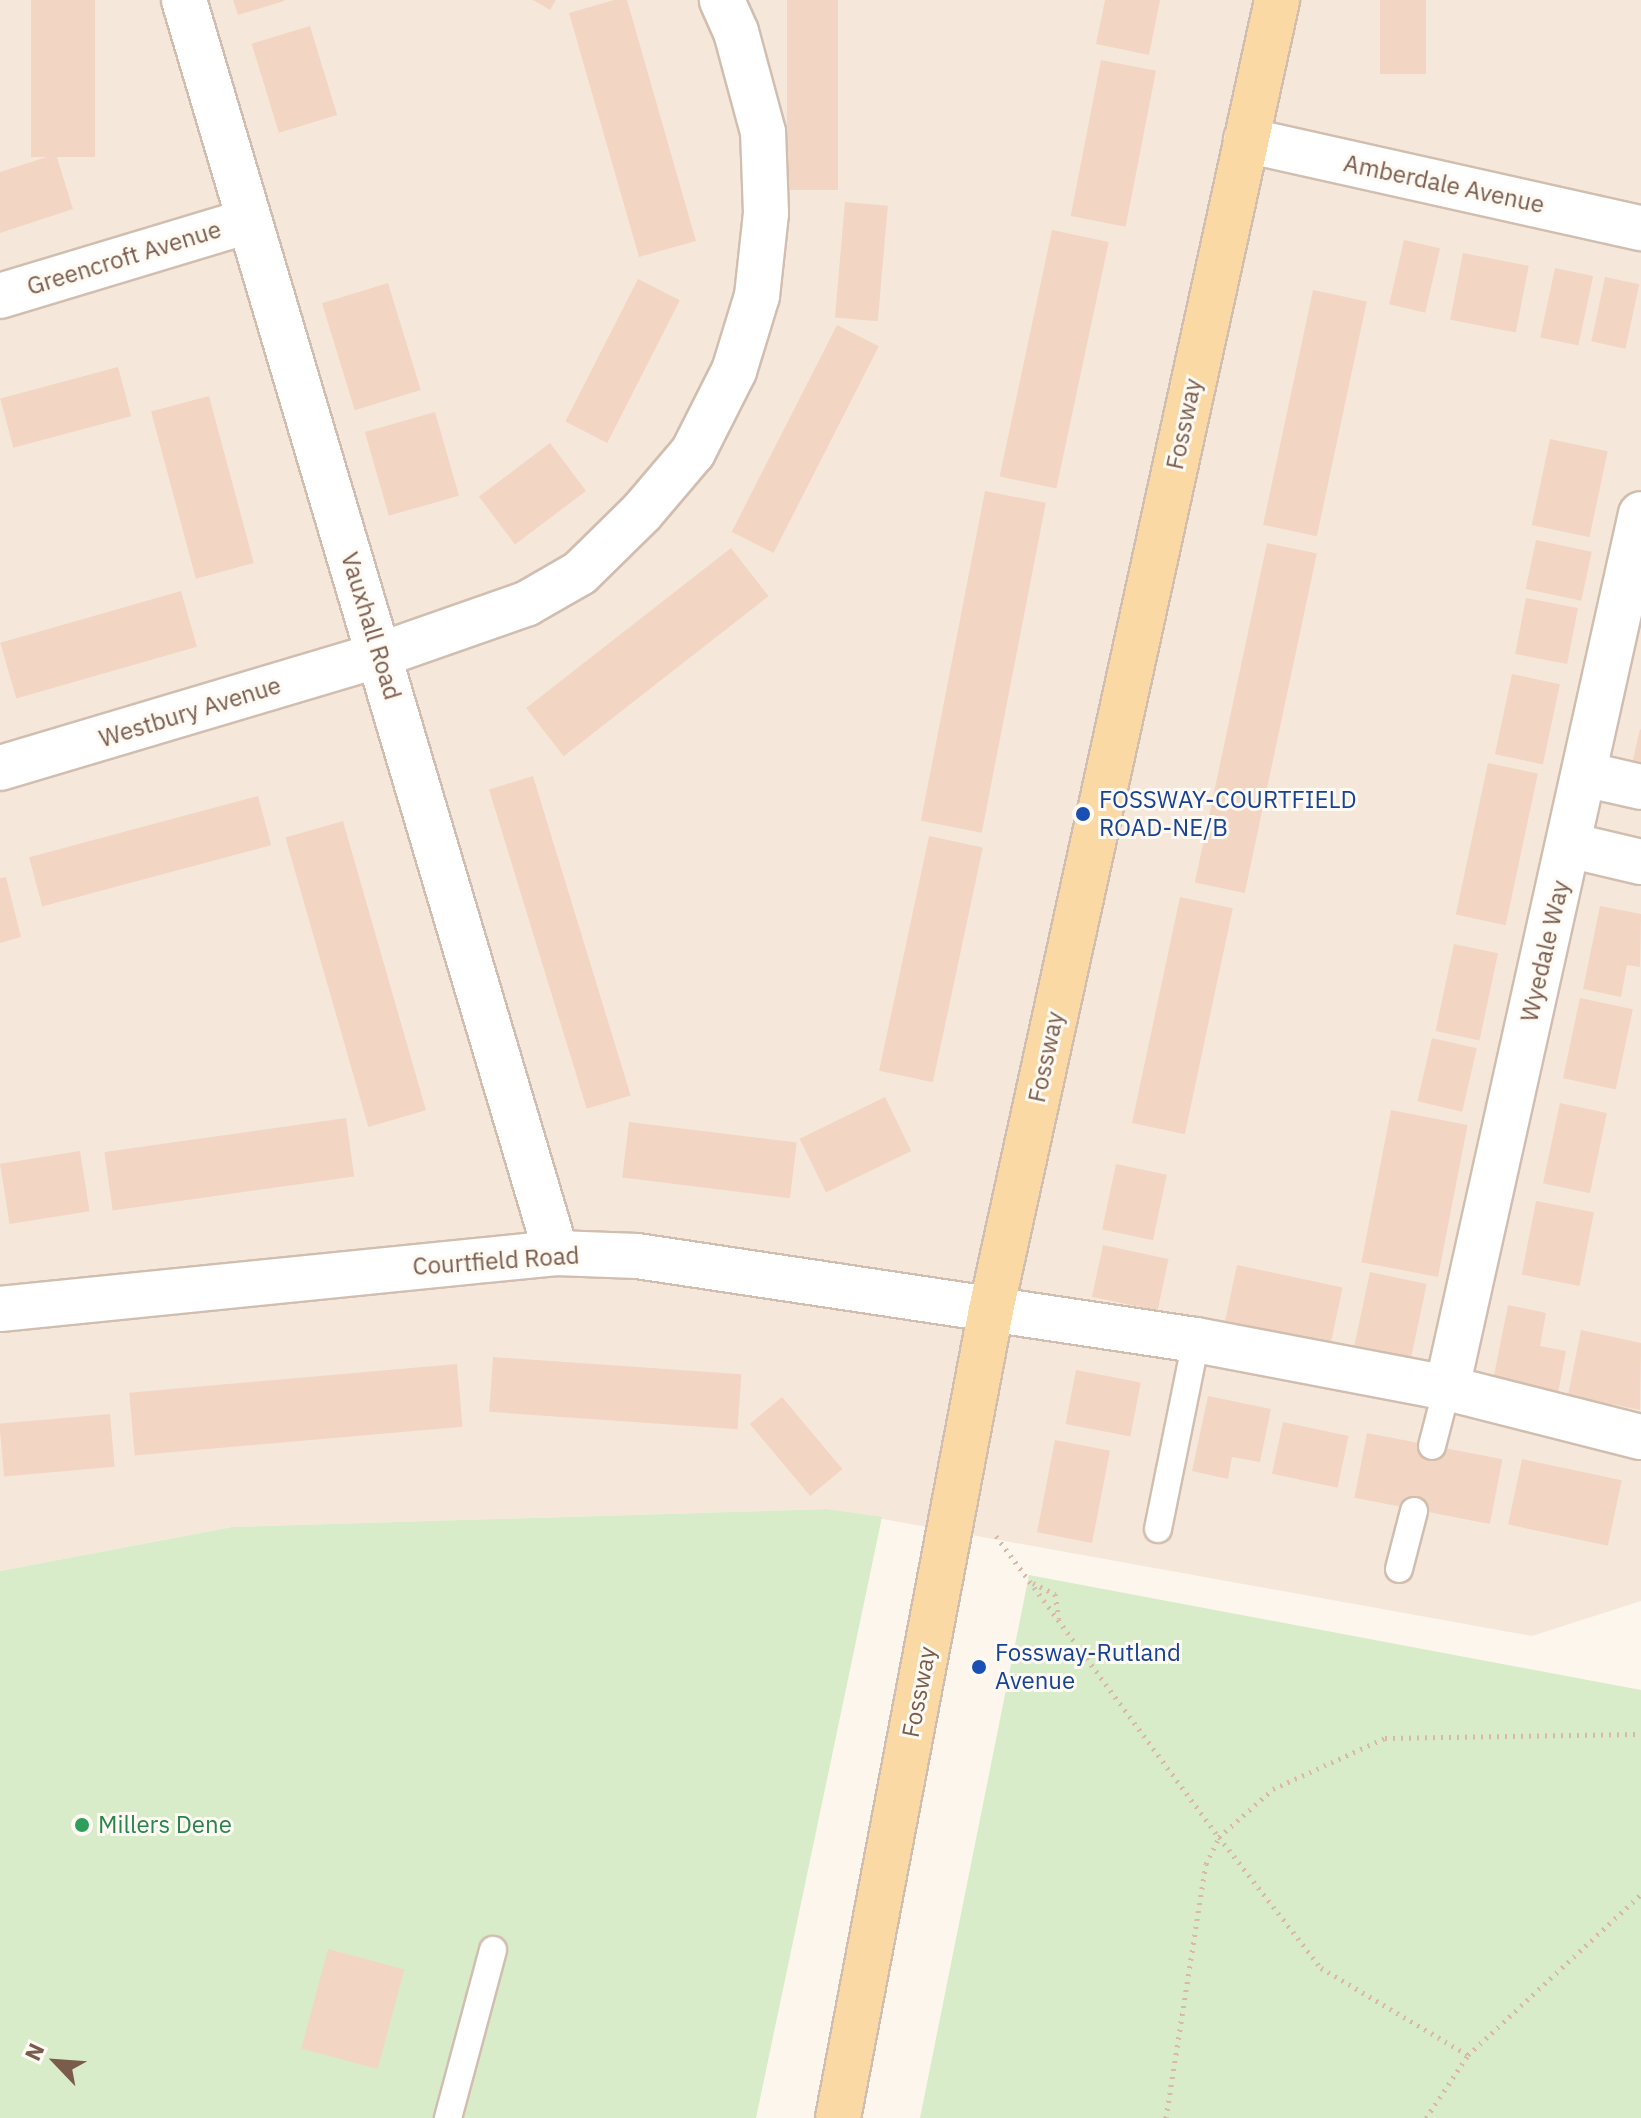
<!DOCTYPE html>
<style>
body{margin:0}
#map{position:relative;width:1641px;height:2118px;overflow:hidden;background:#fdf6ec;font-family:"IBM Plex Sans",sans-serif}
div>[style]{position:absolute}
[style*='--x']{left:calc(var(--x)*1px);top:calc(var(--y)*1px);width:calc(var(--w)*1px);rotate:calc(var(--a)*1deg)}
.residential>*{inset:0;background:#f5e8da}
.green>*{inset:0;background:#d8ecc9}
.building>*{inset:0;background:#f3d5c3;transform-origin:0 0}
.path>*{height:5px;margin-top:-2.5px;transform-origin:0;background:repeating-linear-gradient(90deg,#d9b8a5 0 2px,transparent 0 8px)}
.roads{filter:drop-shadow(2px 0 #d1beb0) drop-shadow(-2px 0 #d1beb0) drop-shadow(0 2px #d1beb0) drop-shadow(0 -2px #d1beb0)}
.lane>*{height:26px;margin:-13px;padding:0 13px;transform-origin:13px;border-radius:13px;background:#fff}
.street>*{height:44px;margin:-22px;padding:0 22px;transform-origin:22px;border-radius:22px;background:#fff}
.primary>*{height:44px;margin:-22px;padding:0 22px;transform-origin:22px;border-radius:22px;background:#fbd9a5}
.dots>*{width:22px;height:22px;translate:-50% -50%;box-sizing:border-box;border:4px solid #fffaf3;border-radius:50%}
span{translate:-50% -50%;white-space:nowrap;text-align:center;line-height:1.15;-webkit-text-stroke:6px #fffaf3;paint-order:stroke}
.street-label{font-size:24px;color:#7a5c4d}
.transit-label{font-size:24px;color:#164399}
.left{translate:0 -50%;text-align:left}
.leisure-label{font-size:24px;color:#27864d}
.north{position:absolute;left:16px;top:2022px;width:80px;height:80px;-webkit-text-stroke:6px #fffaf3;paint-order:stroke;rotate:295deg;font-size:22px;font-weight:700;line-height:32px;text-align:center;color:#7a5c4d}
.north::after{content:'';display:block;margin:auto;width:28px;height:36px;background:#7a5c4d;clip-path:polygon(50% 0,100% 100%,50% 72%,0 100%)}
</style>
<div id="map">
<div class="residential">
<i style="clip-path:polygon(0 0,1641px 0,1641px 1601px,1532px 1636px,827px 1509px,232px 1527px,0 1571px)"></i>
</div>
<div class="green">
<i style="clip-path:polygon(827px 1509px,882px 1517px,756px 2118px,0 2118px,0 1571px,232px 1527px)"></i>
<i style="clip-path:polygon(1029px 1575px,1641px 1690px,1641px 2118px,920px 2118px)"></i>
</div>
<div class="building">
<i style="left:31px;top:0;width:64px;height:157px"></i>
<i style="clip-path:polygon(233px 0,284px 0,284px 1px,238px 15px)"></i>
<i style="clip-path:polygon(533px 0,556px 0,550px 10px)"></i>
<i style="clip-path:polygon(614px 0,627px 0,696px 241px,639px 257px,569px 13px)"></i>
<i style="left:787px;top:0;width:51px;height:190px"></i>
<i style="clip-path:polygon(1105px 0,1160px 0,1149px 55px,1096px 44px)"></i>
<i style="left:1380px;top:0;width:46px;height:74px"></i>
<i style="left:310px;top:26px;width:93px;height:61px;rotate:73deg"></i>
<i style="left:1101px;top:60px;width:56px;height:159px;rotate:11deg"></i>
<i style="clip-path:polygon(56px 154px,73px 209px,0 233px,0 172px)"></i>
<i style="left:845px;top:202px;width:43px;height:116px;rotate:5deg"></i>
<i style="left:1052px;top:230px;width:58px;height:252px;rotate:12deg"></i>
<i style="left:1404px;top:240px;width:37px;height:66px;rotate:13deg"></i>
<i style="left:1463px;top:253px;width:67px;height:68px;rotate:11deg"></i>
<i style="left:1555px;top:268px;width:39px;height:71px;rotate:12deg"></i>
<i style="left:1605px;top:277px;width:35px;height:66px;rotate:12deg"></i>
<i style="left:638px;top:279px;width:47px;height:160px;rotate:27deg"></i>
<i style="left:388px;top:283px;width:112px;height:69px;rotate:73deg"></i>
<i style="left:1313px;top:290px;width:55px;height:240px;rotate:12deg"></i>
<i style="left:837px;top:325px;width:47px;height:232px;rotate:27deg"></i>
<i style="left:118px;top:367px;width:51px;height:122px;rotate:75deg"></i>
<i style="left:209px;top:396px;width:173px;height:60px;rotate:75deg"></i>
<i style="left:435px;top:412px;width:87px;height:73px;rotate:74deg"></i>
<i style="left:1550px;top:439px;width:59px;height:88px;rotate:12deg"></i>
<i style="left:550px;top:443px;width:60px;height:89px;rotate:53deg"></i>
<i style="left:985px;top:491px;width:62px;height:336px;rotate:11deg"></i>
<i style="left:1536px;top:540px;width:57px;height:50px;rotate:12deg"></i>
<i style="left:1267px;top:543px;width:51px;height:347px;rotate:12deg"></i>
<i style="left:731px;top:548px;width:61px;height:260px;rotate:52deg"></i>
<i style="left:181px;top:591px;width:58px;height:188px;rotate:74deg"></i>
<i style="left:1526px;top:598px;width:53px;height:57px;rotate:11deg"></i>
<i style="left:1512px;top:674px;width:49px;height:82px;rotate:12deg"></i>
<i style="clip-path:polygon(1640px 729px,1641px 730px,1641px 766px,1632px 764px)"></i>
<i style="left:1488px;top:763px;width:51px;height:155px;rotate:12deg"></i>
<i style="left:533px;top:776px;width:334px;height:46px;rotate:73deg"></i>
<i style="left:258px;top:796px;width:51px;height:237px;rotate:75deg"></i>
<i style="left:343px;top:821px;width:301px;height:60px;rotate:74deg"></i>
<i style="left:929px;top:836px;width:55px;height:240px;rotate:12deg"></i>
<i style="clip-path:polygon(6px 877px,21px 937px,0 943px,0 878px)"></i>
<i style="left:1180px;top:897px;width:54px;height:231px;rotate:12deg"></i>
<i style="clip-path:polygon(1600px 906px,1641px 914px,1640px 967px,1627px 965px,1621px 997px,1583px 989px)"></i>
<i style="left:1454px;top:944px;width:45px;height:89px;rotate:12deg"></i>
<i style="left:1580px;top:998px;width:54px;height:82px;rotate:12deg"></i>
<i style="left:1432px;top:1038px;width:46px;height:65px;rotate:13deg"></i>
<i style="left:885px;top:1097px;width:60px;height:95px;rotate:64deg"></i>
<i style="left:1560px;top:1103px;width:48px;height:82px;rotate:12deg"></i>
<i style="left:1391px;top:1110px;width:78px;height:155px;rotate:11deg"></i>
<i style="left:346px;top:1118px;width:59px;height:244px;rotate:82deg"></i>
<i style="left:629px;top:1122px;width:169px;height:56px;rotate:7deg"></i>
<i style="left:80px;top:1151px;width:61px;height:81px;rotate:81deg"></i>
<i style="left:1116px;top:1164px;width:52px;height:67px;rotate:12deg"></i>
<i style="left:1536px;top:1201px;width:59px;height:75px;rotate:11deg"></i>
<i style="left:1103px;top:1245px;width:67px;height:53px;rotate:12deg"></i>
<i style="left:1237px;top:1265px;width:108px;height:64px;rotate:12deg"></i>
<i style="left:1370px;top:1272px;width:58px;height:76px;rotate:12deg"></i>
<i style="clip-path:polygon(1508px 1305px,1546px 1313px,1540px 1346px,1566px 1351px,1558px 1393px,1493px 1380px)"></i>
<i style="clip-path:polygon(1581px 1330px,1641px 1343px,1640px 1410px,1568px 1395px)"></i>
<i style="left:493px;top:1357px;width:249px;height:55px;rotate:4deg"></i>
<i style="left:457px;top:1364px;width:63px;height:329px;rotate:85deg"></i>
<i style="left:1076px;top:1370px;width:66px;height:55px;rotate:11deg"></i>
<i style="clip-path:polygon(1208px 1396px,1271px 1409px,1260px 1462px,1232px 1457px,1228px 1479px,1192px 1471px)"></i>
<i style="left:782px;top:1397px;width:94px;height:42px;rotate:50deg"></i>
<i style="left:110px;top:1414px;width:53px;height:111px;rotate:85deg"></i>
<i style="left:1283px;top:1422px;width:67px;height:53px;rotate:12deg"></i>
<i style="left:1367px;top:1433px;width:138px;height:66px;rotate:11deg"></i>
<i style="left:1055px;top:1440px;width:56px;height:94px;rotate:11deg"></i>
<i style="left:1522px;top:1459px;width:102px;height:67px;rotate:12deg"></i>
<i style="left:328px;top:1949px;width:79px;height:103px;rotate:15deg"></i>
</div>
<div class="path">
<i style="--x:996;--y:1536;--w:375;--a:53.5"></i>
<i style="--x:1219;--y:1837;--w:166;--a:52.1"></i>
<i style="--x:1321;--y:1968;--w:171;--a:30.6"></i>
<i style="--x:1033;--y:1583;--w:25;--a:27"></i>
<i style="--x:1055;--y:1594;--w:25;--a:81"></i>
<i style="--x:1166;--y:2118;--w:257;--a:-81.1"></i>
<i style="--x:1206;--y:1864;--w:30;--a:-64"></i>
<i style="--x:1219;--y:1837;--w:72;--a:-41.6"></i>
<i style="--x:1273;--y:1789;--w:123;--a:-24.5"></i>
<i style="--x:1385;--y:1738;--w:256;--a:-0.9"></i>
<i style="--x:1426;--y:2118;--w:76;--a:-56.3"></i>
<i style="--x:1468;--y:2055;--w:236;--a:-42.9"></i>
</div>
<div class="roads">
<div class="lane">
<i style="--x:1432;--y:1446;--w:60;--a:-75.5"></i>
<i style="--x:1158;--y:1529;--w:193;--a:-78.6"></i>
<i style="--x:1399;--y:1569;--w:60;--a:-75.5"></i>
<i style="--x:448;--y:2118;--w:174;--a:-75"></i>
</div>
<div class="street">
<i style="--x:184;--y:0;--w:1307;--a:73.46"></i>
<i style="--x:1246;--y:140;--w:405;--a:12.6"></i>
<i style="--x:0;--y:296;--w:259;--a:-16.8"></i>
<i style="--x:0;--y:768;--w:396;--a:-16.6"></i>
<i style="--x:380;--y:655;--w:155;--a:-19.3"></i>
<i style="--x:526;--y:604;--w:62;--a:-29.9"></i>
<i style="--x:580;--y:573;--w:87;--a:-44.5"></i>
<i style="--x:642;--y:512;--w:79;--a:-49.6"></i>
<i style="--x:693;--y:452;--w:91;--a:-63.2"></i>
<i style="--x:734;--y:371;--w:78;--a:-73"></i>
<i style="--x:757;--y:296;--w:83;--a:-83.8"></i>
<i style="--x:766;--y:213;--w:81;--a:-92.1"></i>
<i style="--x:763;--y:132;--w:104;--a:-105.1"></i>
<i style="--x:736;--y:32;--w:35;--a:-114"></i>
<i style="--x:1584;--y:774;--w:58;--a:12.8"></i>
<i style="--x:1569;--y:845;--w:74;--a:13.3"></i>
<i style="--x:0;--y:1309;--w:559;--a:-5.75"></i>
<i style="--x:556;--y:1253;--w:81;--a:2.1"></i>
<i style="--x:637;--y:1256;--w:565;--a:8.55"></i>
<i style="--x:1196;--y:1340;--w:256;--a:10.8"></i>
<i style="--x:1447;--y:1388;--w:200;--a:14.2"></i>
<i style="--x:1447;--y:1388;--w:895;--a:-77.49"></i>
</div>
<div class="primary">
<i style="--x:838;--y:2118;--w:822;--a:-79.28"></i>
<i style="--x:991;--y:1310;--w:1341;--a:-77.68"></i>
</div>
</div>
<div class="dots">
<i style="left:1083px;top:814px;background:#1a4fb4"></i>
<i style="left:979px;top:1667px;background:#1a4fb4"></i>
<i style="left:82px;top:1825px;background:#2e9e5b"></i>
</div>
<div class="street-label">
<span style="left:1444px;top:184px;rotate:12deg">Amberdale Avenue</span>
<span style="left:124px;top:258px;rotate:-17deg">Greencroft Avenue</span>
<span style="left:1184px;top:424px;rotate:-78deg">Fossway</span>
<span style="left:371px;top:626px;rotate:73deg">Vauxhall Road</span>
<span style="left:190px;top:712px;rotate:-17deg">Westbury Avenue</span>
<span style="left:1545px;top:951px;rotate:-77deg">Wyedale Way</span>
<span style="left:1046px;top:1057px;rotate:-78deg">Fossway</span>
<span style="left:496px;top:1261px;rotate:-4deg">Courtfield Road</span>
<span style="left:919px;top:1692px;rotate:-79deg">Fossway</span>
</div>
<div class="transit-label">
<span class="left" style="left:1099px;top:814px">FOSSWAY-COURTFIELD<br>ROAD-NE/B</span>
<span class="left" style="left:995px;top:1667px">Fossway-Rutland<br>Avenue</span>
</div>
<div class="leisure-label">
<span class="left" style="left:98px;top:1825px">Millers Dene</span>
</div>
<div class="north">N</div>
</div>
